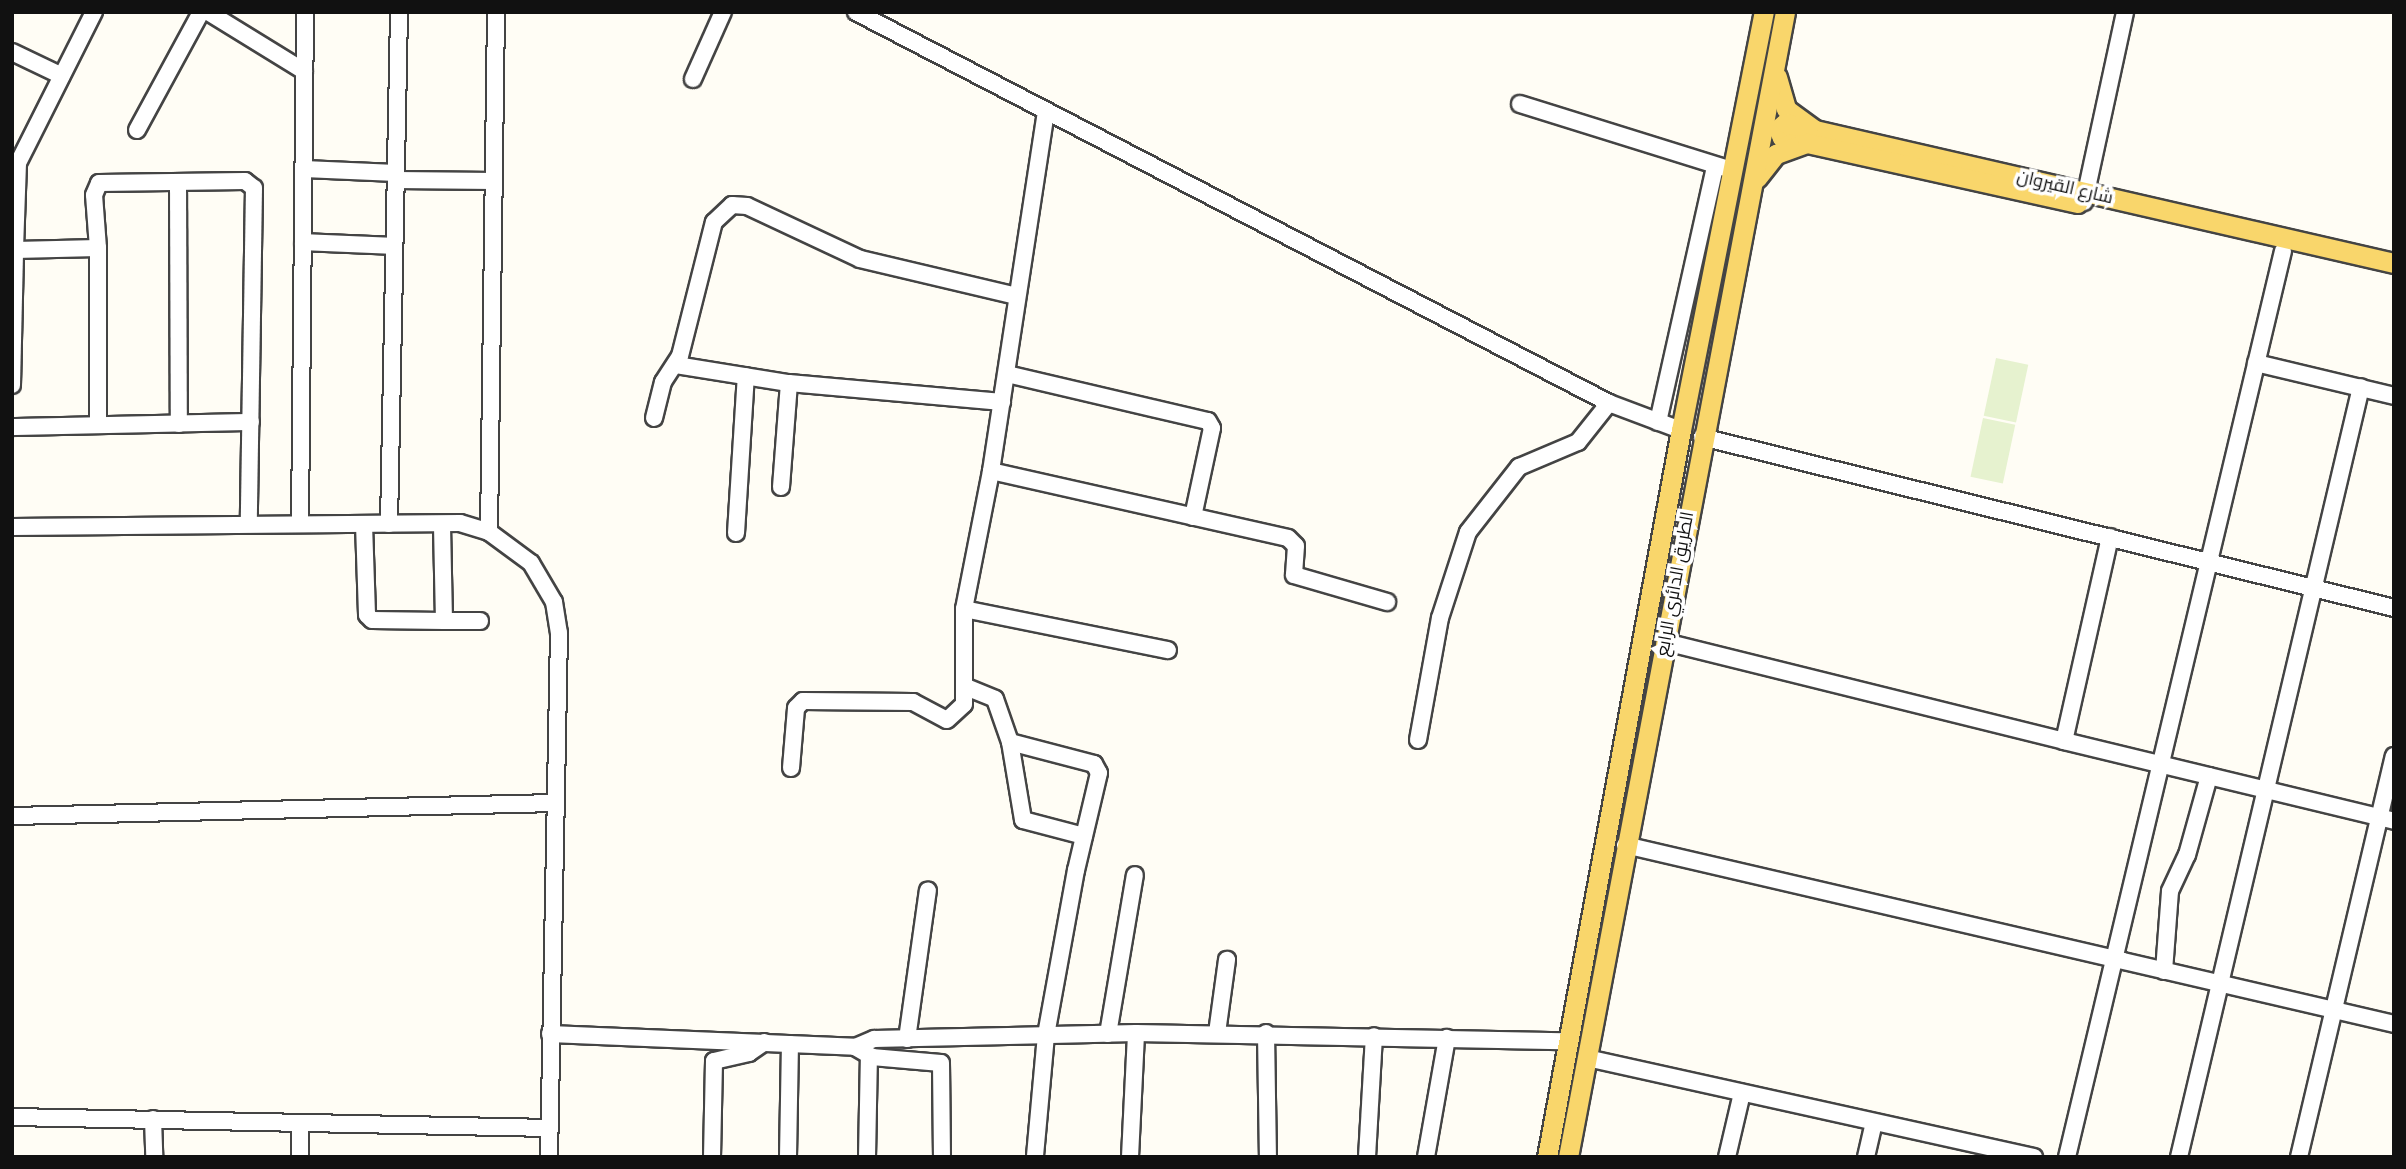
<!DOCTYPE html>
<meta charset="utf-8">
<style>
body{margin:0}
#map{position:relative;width:2406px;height:1169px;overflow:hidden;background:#fffdf5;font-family:"Roboto Serif",Cairo,serif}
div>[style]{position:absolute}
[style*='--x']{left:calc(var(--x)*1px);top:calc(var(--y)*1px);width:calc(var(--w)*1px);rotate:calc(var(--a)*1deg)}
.pitch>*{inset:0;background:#e6f2cf;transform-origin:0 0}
.roads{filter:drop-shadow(2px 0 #444) drop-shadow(-2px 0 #444) drop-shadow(0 2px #444) drop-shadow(0 -2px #444)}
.minor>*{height:16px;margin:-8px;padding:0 8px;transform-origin:8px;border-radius:8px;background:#fff}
.major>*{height:19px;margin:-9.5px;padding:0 9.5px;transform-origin:9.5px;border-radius:9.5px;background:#f9d66b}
span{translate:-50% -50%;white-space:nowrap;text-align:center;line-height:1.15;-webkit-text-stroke:7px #fff;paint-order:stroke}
.street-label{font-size:18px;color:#111}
.frame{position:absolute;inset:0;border:14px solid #111;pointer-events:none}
</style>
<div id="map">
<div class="pitch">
<i style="left:1996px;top:358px;width:33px;height:59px;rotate:12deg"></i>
<i style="left:1983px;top:418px;width:33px;height:60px;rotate:12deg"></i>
</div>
<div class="roads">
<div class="minor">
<i style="--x:94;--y:12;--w:169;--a:116.7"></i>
<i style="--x:18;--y:163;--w:87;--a:92"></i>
<i style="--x:15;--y:250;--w:83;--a:-1.4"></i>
<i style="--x:98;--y:248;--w:53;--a:-94.3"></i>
<i style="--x:94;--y:195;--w:13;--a:-67"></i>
<i style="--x:99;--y:183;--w:146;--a:-0.8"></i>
<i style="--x:245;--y:181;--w:11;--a:38"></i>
<i style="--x:254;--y:188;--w:336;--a:90.9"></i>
<i style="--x:208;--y:12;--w:113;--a:31.6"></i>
<i style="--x:856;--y:12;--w:848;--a:27.44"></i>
<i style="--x:1609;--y:403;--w:77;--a:20.6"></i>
<i style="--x:12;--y:52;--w:55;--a:25.6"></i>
<i style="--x:693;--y:79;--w:73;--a:-65.9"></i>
<i style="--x:1520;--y:104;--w:215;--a:17.3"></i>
<i style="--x:137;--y:130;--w:134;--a:-61.5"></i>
<i style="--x:304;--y:169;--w:92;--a:2.5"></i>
<i style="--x:396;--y:180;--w:98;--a:0.6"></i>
<i style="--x:178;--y:182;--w:242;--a:89.8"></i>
<i style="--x:2084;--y:202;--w:194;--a:-77.8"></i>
<i style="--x:303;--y:242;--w:91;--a:2.5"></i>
<i style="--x:98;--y:248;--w:177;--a:90"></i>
<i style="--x:2256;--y:363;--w:142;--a:13.4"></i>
<i style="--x:676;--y:365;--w:114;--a:9.1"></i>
<i style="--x:789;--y:383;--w:214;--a:5.1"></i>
<i style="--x:1007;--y:374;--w:206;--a:13.2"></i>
<i style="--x:1208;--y:421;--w:8;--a:60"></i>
<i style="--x:1212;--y:428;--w:91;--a:102.1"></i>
<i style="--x:12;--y:385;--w:135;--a:-88.7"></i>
<i style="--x:654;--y:418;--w:37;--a:-76"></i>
<i style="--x:663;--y:382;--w:31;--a:-57"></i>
<i style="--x:680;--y:356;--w:138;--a:-75.8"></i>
<i style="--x:714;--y:222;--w:25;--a:-43"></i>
<i style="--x:732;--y:205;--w:15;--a:4"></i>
<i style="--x:747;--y:206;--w:125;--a:25.1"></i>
<i style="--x:860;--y:259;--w:161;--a:13.3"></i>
<i style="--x:1658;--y:422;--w:262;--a:-77.4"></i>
<i style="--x:12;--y:427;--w:239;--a:-1.2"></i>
<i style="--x:1702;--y:437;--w:713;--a:13.88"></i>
<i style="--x:991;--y:471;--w:304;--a:12.7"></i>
<i style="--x:1288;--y:538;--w:11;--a:45"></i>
<i style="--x:1296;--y:546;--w:29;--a:94"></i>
<i style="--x:1294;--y:575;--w:97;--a:16.2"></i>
<i style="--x:781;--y:487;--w:104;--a:-85.6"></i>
<i style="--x:300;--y:523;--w:511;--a:-89.44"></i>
<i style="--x:364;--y:524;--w:91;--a:88.1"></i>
<i style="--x:367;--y:615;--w:7;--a:45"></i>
<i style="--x:372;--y:620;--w:72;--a:0.8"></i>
<i style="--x:444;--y:621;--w:97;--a:-91.2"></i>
<i style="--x:389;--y:524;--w:512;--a:-88.88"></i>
<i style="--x:12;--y:527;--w:448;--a:-0.5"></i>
<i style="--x:460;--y:523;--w:30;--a:17"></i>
<i style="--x:489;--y:532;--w:52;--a:36.4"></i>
<i style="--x:531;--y:563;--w:45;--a:59.5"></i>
<i style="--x:554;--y:602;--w:31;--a:81"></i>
<i style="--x:559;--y:633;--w:524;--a:91.09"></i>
<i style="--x:489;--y:532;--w:520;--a:-89.23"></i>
<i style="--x:736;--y:533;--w:157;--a:-86.4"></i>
<i style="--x:2110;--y:537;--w:209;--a:102.7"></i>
<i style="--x:2064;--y:741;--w:340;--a:13.6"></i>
<i style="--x:964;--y:609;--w:208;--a:11.4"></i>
<i style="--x:444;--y:621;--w:36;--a:0"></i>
<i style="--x:1665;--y:642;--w:411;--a:13.9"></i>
<i style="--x:966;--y:687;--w:31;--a:22"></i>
<i style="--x:995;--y:699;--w:46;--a:70.8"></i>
<i style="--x:1010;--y:742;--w:87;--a:14.7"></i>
<i style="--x:1094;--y:764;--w:10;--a:61"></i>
<i style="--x:1099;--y:773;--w:100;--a:103.3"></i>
<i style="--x:1076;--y:870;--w:168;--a:100.3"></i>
<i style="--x:1046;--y:1035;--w:122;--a:95.2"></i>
<i style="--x:1418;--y:740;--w:124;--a:-79.8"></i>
<i style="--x:1440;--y:618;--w:90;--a:-72"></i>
<i style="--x:1468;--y:532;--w:83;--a:-51.9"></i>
<i style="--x:1519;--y:467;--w:64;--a:-23"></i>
<i style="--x:1578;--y:442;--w:50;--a:-51.5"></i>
<i style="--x:1010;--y:742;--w:79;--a:80.5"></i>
<i style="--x:1023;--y:820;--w:63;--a:14.7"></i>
<i style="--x:791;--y:768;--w:60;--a:-85.2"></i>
<i style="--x:796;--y:708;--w:10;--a:-45"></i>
<i style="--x:803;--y:701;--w:110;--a:0.5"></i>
<i style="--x:913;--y:702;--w:38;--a:28"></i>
<i style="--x:947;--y:720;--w:23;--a:-43"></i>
<i style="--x:964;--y:704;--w:95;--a:-90"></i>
<i style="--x:964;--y:609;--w:141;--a:-78.9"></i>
<i style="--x:991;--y:471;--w:363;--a:-81.3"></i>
<i style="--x:12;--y:816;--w:542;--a:-1.37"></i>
<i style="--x:1625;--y:845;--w:790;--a:13.1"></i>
<i style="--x:2164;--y:971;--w:80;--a:-85.7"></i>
<i style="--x:2170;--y:891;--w:40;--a:-65"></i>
<i style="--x:2187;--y:855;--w:82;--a:-74.4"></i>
<i style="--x:1217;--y:1033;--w:74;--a:-82.2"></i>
<i style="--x:1266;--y:1033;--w:124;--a:89.1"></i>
<i style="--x:550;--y:1034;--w:305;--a:2.4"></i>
<i style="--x:855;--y:1047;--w:21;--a:-23"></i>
<i style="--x:874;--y:1039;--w:262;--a:-1.3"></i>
<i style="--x:1136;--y:1033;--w:434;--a:1.1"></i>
<i style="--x:1108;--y:1034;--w:161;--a:-80.4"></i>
<i style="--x:907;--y:1039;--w:150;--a:-82"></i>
<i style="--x:855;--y:1047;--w:20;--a:30"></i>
<i style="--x:872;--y:1057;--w:69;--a:5"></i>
<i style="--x:941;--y:1063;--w:94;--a:89.4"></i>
<i style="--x:1587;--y:1058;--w:458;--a:12.5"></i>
<i style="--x:12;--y:1117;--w:537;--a:1.17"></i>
<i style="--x:153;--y:1119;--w:38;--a:88"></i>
<i style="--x:300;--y:1157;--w:34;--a:-90"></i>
<i style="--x:712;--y:1157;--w:96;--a:-88.8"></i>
<i style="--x:714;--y:1061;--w:36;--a:-13"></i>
<i style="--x:749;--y:1053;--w:19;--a:-35"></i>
<i style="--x:788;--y:1157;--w:113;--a:-89"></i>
<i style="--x:867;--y:1157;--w:101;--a:-88.9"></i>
<i style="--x:1130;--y:1157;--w:124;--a:-87.2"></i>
<i style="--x:1367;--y:1157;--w:121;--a:-86.7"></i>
<i style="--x:1426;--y:1157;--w:121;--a:-80"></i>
<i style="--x:1727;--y:1157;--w:66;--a:-76.8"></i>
<i style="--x:1866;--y:1157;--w:36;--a:-77"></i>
<i style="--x:2067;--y:1157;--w:931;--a:-76.59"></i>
<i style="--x:2179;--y:1157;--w:791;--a:-76.7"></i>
<i style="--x:2299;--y:1157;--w:412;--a:-76.7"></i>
</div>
<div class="major">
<i style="--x:1777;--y:77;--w:33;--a:74"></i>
<i style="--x:1786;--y:109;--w:36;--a:36"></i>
<i style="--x:1815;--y:130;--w:594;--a:12.94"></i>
<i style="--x:1805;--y:142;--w:24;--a:-168"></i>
<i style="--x:1782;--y:137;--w:9;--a:-117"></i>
<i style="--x:1778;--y:129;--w:9;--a:-41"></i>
<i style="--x:1785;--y:123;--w:23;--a:13"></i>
<i style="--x:1757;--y:178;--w:31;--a:-52"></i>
<i style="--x:1776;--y:154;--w:33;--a:-20"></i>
<i style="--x:1807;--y:143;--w:277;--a:12.5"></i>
<i style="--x:1547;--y:1157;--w:739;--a:-79.56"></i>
<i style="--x:1681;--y:430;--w:426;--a:-78.8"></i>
<i style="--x:1568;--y:1157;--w:1165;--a:-79.27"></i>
</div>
</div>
<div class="street-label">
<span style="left:2065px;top:187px;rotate:13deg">شارع القيروان</span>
<span style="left:1675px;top:584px;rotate:-80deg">الطريق الدائري الرابع</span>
</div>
<div class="frame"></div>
</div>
